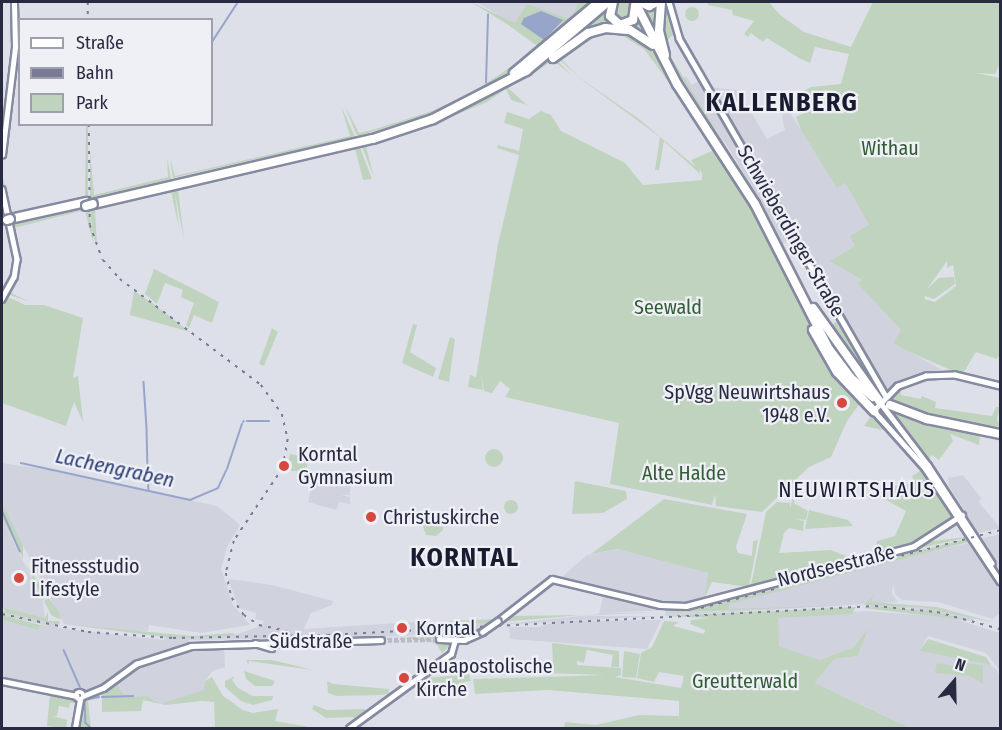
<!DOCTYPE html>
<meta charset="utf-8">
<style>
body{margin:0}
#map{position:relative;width:1002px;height:730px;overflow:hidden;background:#dee0e9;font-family:"Fira Sans Condensed",sans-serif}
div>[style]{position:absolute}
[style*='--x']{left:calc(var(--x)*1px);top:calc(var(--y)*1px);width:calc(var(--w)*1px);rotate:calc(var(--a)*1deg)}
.built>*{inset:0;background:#d0d2de;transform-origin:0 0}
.green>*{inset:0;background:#c0d3bf}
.round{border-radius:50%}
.water>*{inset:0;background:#97a5cb}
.stream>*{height:1.5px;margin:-0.75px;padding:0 0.75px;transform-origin:0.75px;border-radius:0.75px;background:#97a5cb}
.secondary-tunnel>*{height:4.5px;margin-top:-2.25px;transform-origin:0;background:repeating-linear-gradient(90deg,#b9bcc7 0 4.5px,transparent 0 6.5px)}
.roads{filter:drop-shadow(2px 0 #858aa0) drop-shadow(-2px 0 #858aa0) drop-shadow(0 2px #858aa0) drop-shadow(0 -2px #858aa0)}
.secondary>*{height:4.5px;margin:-2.25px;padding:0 2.25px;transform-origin:2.25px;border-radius:2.25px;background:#fff}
.secondary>.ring{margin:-2.25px;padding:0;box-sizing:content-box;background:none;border:4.5px solid #fff;border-radius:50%}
.highway>*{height:8px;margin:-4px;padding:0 4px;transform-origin:4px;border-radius:4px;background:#fff}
.rail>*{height:1.5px;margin-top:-0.75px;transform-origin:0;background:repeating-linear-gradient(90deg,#777b93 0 3px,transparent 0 9px)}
.bridges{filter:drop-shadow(2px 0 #858aa0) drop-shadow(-2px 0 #858aa0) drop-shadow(0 2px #858aa0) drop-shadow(0 -2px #858aa0)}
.secondary-bridge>*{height:4.5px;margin:-2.25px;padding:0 2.25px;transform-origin:2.25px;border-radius:2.25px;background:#fff}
.highway-bridge>*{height:8px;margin:-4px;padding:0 4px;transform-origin:4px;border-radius:4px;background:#fff}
.dots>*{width:16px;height:16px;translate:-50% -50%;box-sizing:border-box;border:3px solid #eef0f6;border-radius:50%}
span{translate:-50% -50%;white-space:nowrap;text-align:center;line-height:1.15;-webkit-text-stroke:4.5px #eef0f6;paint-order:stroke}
.park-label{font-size:20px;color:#335d35}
.street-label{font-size:20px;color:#272a40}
.poi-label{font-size:20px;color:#272a40}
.right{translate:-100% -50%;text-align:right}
.left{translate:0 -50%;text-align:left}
.water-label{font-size:21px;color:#2f3f76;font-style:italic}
.quarter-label{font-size:22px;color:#191c31;letter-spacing:1.5px}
.district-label{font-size:26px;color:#191c31;font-weight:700;letter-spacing:1.5px}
.frame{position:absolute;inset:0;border:3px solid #272a40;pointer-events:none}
.legend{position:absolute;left:18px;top:18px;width:195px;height:108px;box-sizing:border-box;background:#eef0f6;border:2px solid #9ea1ad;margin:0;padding:8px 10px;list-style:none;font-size:18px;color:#272a40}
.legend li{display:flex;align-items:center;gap:12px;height:30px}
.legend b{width:30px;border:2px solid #9ea1ad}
.north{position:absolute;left:924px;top:652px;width:60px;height:60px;-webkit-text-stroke:4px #eef0f6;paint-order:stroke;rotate:20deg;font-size:16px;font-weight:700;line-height:24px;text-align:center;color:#272a40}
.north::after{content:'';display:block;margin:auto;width:21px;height:27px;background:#272a40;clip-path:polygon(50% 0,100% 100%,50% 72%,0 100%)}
</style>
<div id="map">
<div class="built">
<i style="clip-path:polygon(476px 2px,579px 2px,571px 19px,535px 8px,515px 24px)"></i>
<i style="clip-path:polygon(686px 76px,692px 85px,702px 78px,707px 87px,738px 90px,767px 139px,785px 130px,782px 116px,786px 106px,837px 187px,845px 183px,869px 225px,855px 246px,829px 261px,862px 280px,857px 283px,901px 330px,893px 343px,948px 373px,926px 376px,886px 393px,791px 235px,783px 245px,735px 158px,682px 79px)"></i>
<i style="clip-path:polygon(2px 463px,44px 469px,217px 506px,240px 525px,227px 547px,221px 569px,233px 605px,250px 625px,201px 633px,149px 625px,148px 631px,132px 631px,64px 624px,2px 505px)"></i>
<i style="clip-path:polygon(314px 475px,350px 485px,350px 495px,341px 495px,350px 497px,350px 504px,339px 502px,336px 510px,308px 502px)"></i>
<i style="clip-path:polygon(963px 475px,981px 498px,979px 502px,1000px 528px,978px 533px,949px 486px,948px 478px)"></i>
<i style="clip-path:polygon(2px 519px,43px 601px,45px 618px,2px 607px)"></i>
<i style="clip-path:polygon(1000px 530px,711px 606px,667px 613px,729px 611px,730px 604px,809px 581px,972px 542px,1000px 586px,1000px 613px,993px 619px,938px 602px,902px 600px,895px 594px,893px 583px,892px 594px,898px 602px,666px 616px,665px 611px,711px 605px)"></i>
<i style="clip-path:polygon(1000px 534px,1000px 572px,980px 539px)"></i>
<i style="clip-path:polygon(620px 549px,708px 573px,704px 600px,664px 604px,663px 610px,608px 613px,662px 612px,581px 616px,663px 616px,566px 621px,661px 620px,647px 649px,510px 639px,509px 627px,539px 627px,554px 622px,495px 625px,599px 614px,604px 593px,556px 582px,587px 555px)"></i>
<i style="clip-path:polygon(228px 579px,272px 585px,333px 601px,332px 605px,311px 613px,304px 629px,414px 622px,415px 625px,487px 623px,485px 627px,405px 636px,189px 640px,190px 645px,224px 645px,225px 667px,213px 671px,205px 681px,206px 693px,160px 704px,147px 696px,125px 697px,114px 683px,75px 696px,2px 681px,2px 620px,38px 630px,40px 626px,164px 640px,165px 637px,236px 635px,262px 625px,264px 621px,255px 619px,256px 613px,239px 608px)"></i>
<i style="clip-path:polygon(874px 604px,920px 607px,974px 618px,973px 621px,910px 608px,863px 608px)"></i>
<i style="clip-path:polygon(864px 611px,949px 617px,1000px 633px,1000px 671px,986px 653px,928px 636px,919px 651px,991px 665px,997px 670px,1000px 677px,1000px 725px,996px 728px,910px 728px,815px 683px,834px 659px,858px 656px,869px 627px,854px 647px,820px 660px,779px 646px,777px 618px)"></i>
<i style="left:2px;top:612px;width:58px;height:3px;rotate:13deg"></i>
</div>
<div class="green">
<i style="clip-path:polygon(471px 2px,515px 23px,527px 4px,570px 19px,579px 2px,594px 2px,544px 47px)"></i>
<i style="clip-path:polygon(615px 2px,632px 2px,634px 13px,624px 24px,611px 12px)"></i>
<i style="clip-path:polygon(663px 2px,667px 2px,675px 33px,663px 44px,769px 216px,815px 310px,737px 165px,667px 55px,664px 48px,661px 34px)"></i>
<i style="clip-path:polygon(evenodd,707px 2px,769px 2px,779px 14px,804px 32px,851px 47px,873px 2px,1000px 2px,1000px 63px,995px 74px,976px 73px,1000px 78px,1000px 354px,997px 359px,976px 352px,962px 375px,907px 351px,893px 343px,901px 330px,857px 283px,862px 280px,829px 261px,855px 246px,850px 236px,869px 225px,845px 183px,837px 188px,801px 130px,796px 117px,804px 113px,795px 96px,811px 87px,841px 84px,849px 54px,815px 47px,810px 63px,799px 58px,767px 38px,763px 42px,751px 33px,748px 37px,744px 34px,754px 21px,733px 15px,732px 10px,708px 5px,707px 2px,947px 261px,947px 268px,953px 265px,956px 286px,935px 302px,924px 299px,925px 296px,934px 299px,955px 284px,954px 277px,939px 278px,927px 289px,947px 261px)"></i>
<i style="clip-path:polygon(640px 3px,657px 3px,656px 36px)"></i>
<i class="round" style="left:685px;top:7px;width:14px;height:14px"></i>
<i style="clip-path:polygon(609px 7px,622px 26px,637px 11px,654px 46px,628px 29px,583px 34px)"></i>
<i style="clip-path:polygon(503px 21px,528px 35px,544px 48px,507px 74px,459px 101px,410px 121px,357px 136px,344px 104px,359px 133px,372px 130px,432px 111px,471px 93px,540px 48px)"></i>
<i style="clip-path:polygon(605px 29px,625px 31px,644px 39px,673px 82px,670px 84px,644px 49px,618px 33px,593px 35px,559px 57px,578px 76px,556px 57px,587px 35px)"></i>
<i style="clip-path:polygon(555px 58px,571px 75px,553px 60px,539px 70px,508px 88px,527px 105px,511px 100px,506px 89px,487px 102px,421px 129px,366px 146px,374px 178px,361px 144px,450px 115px)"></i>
<i style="clip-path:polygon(574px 74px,639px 119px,696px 167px,691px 160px,712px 151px,711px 142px,671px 85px,673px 83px,750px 201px,800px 300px,816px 342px,872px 411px,869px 414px,860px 403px,847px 421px,831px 457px,809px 467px,762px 512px,716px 506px,715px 494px,712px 505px,610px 484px,619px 423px,505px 397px,510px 389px,500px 381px,492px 393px,484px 391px,481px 373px,483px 390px,468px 387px,470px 375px,476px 377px,498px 244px,519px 155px,497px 148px,498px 145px,519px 151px,523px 129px,504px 123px,507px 112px,529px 119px,541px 111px,551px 115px,561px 131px,625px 163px,643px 185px,702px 180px,702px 173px,699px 169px,700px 174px,664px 141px,659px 170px,655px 170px,660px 137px)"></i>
<i style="clip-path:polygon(341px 106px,355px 137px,173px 178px,170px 158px,175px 176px,350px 136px)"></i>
<i style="clip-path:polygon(86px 125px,88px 125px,88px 198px,9px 216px,2px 185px,2px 160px,5px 139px,2px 174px,12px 214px,85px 197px)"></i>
<i style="clip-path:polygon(359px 145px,372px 179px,363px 180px,355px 149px,178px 188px,184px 241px,175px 193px,179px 229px,171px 191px,95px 208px,97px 246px,93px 236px,90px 208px)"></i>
<i style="clip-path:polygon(90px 151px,94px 195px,168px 177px,167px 157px,171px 179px,90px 198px)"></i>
<i style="clip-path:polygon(89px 208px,94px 246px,85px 210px,14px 228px,19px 261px,9px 292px,30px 302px,7px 294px,17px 265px,11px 225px)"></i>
<i style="clip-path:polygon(154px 269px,219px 302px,212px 323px,194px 315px,189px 328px,186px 325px,194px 303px,181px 297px,183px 290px,165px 283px,157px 304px,145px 294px)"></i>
<i style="clip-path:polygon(134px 291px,155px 305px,190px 332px,130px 315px)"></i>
<i style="clip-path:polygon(6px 296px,25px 305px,44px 305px,83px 318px,73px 378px,78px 376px,83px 422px,74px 402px,66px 426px,2px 403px,2px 301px)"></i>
<i style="clip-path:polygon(809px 316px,846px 376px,865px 385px,838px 354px,819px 324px,877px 399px,876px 404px,869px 403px,832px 360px)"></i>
<i style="clip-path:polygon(836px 322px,839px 327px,843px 325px,860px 354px,853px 358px,861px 355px,881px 396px,828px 327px)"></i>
<i style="clip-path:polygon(413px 324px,417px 325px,410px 352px,436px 368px,433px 377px,402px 363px)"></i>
<i style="clip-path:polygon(272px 328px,278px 332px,264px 366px,259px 364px)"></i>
<i style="clip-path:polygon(450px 337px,455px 339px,449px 382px,438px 379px)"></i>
<i style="clip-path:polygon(900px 386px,901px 395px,921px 399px,922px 396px,936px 402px,935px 408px,992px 416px,996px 407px,1000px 407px,997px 419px,1000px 427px,988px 425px,1000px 428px,1000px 432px,984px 429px,985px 424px,982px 429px,895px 409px,924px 425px,980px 435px,979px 445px,950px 434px,953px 441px,939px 460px,932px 455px,929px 459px,900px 420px,932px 467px,885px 403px)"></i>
<i style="clip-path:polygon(872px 415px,876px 415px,925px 468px,953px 515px,948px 523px,921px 541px,875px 551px,877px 541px,895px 536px,906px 511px,879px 496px,883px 488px,915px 483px,912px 476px,922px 470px,884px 426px,883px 430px,864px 426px,871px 416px,877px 420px)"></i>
<i class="round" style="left:485px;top:449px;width:18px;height:18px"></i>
<i style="clip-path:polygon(290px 454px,309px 458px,306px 470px,291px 471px,287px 466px)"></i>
<i style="clip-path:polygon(575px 481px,626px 491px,627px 499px,603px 513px,572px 514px)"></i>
<i style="clip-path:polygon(793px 497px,795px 504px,808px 511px,806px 520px,796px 519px,804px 521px,803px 531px,789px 528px,784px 533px,779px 553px,831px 550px,851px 558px,751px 585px,766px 512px,777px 502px,790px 503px,790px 508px)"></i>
<i style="clip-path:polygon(664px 499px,747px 514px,736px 547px,738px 553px,752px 556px,753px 541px,758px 540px,749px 587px,712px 582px,704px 599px,708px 573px,618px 549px,591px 554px)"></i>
<i class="round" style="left:504px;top:500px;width:14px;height:14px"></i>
<i style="clip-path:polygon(2px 503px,23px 545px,23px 559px,2px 518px)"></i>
<i style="clip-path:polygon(809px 510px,848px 520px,853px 526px,805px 529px)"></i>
<i style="clip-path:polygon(428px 523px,443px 527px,443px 530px,436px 536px,426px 535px,423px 527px)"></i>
<i style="clip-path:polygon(964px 534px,969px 537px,872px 559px,927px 542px,964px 537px)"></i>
<i style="clip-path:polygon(970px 538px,972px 541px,880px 565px,875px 562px)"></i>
<i style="clip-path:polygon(866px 559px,870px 561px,711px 605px,665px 611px)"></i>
<i style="clip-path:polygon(25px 563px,48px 597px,43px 600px)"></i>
<i style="clip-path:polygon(872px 563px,874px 566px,730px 604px,729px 609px,857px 605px,665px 613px,711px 606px)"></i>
<i style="clip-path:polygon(874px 594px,870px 602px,937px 607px,996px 623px,920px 607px,864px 605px)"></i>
<i style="clip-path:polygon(49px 598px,59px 612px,61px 620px,51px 615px,44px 601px)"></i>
<i style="clip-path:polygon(2px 607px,45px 618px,48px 612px,48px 621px,60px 621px,59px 625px,2px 612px,6px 611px)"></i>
<i style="clip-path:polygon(856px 607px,852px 614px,778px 618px,779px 646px,820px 660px,854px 647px,869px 627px,858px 656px,834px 659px,815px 683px,910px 728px,564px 728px,565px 722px,596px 725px,639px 715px,679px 716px,679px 701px,547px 690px,475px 694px,473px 679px,605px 675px,546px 673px,549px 663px,553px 663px,552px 643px,619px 651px,619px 667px,611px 667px,613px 655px,587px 650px,584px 663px,577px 661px,577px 665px,621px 668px,621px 675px,615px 677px,681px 688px,684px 676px,659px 672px,654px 682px,637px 678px,641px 653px,652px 647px,664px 621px,679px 622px,673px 626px,704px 634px,705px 630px,690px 624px,691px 620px,709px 618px,665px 616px)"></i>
<i style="clip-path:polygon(884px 607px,929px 611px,973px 621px,864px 608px)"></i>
<i style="clip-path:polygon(2px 615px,40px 625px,60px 628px,40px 626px,38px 630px,2px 620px)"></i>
<i style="clip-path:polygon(581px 615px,548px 618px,499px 622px,508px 616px)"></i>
<i style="clip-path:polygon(498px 619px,492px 623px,449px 624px,449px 621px)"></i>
<i style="clip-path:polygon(63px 624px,193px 636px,194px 636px,232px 633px,237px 635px,210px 637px,165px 637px)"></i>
<i style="clip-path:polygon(485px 627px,465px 638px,421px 638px,451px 642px,452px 644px,449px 653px,446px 655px,450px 645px,442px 653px,436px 643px,404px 638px)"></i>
<i style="clip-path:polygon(928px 639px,986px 657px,991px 665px,919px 651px)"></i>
<i style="clip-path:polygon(624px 651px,640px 654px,636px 678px,622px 677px)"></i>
<i style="clip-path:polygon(246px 657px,247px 660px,272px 660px,313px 670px,249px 661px,248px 665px)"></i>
<i style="clip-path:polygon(962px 662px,983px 666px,983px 684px,970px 676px,935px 673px,937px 663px,960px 667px)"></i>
<i style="clip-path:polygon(244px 671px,275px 681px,272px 686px,255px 686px,246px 679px)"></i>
<i style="clip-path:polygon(469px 674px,471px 681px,464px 682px,464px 688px,443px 688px,442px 692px,420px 695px,418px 686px,413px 686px,418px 679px,423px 684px,428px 678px)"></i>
<i style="clip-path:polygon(235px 676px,232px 680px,238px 688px,253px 696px,273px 696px,272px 700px,253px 705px,241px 701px,225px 687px,225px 681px)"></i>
<i style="clip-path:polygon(212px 677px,223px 696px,243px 710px,253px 713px,278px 709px,275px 721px,314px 728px,215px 728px,214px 702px,202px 701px,165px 705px,143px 700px,141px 711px,102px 712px,102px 692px,115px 682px,125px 697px,147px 696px,160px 704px,204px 690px,205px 681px)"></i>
<i style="clip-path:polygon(327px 681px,333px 684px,389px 689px,388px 694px,381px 695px,336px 696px,328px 693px)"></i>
<i style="clip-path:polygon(50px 694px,73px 698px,77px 703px,70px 703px,69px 708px,59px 706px,57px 716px,53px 716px,67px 720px,66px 728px,47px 726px)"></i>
<i style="clip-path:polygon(98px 694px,99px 698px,88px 701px,91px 728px,77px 726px,81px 701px)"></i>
<i style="clip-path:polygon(314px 705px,327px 710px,365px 709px,365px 713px,356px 721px,353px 717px,326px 718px,312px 709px)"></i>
</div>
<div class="water">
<i style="clip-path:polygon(541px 11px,563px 20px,544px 40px,521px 24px,524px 18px)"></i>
</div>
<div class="stream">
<i style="--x:212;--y:42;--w:48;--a:-57"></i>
<i style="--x:486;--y:83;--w:68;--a:-88.3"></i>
<i style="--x:144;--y:382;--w:46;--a:86.3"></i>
<i style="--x:247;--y:421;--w:22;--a:0"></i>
<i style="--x:243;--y:422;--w:1;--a:-45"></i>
<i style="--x:147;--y:429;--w:42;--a:88.6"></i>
<i style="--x:21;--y:463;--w:173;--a:12.3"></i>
<i style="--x:190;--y:500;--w:30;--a:-23"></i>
<i style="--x:218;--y:488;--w:19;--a:-65"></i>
<i style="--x:227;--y:469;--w:47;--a:-71.6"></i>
<i style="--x:148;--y:472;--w:17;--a:87"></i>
<i style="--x:2;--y:510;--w:45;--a:66.3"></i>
<i style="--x:64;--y:650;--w:45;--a:66.3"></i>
<i style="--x:102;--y:697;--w:31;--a:-2"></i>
<i style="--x:85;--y:699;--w:24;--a:88"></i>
<i style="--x:86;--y:723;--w:7;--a:45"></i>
<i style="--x:87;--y:699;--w:12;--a:-9"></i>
</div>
<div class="secondary-tunnel">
<i style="--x:381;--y:640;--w:58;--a:-1"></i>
</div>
<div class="roads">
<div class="secondary">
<i style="--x:669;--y:2;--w:37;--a:74"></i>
<i style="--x:679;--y:38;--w:414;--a:60"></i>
<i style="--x:2;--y:155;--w:109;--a:-83.1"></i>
<i style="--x:15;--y:47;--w:45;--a:-91.3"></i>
<i style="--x:2;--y:189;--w:72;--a:77.9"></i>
<i style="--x:17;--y:259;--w:18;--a:99"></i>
<i style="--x:14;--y:277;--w:25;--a:119"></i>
<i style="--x:1000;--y:386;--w:46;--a:-166.3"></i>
<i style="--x:955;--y:375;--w:29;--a:178"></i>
<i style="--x:926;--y:376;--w:30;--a:160"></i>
<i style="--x:898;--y:386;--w:35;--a:134"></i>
<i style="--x:874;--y:411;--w:76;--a:48.2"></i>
<i style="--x:925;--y:468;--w:136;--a:56.4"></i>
<i style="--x:880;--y:402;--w:79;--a:52.7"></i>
<i style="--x:928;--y:465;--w:117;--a:56.9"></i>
<i style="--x:498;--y:621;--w:68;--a:-37.9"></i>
<i style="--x:552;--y:579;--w:111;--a:13.5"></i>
<i style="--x:660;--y:605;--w:26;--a:2"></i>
<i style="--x:686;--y:606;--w:236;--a:-14.7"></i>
<i style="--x:914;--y:546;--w:57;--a:-32.9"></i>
<i style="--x:439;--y:639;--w:25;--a:2"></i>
<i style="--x:464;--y:640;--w:20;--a:-24"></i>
<i style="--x:255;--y:643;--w:17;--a:17"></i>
<i style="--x:2;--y:681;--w:76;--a:11.3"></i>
<i class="ring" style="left:76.5px;top:692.5px;width:2.5px;height:2.5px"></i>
<i style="--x:83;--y:696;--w:22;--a:-22"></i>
<i style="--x:103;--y:688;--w:41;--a:-36"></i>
<i style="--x:136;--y:664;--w:58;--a:-18.1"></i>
<i style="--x:191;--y:646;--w:190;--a:-1.8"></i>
<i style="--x:75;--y:728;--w:28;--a:-80"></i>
<i style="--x:349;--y:728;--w:126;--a:-36"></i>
<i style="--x:451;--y:654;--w:15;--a:-74"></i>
</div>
<div class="highway">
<i style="--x:613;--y:2;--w:14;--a:102"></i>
<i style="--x:610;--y:16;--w:13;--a:42"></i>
<i style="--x:620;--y:25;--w:14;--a:-21"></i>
<i style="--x:633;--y:20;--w:14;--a:-82"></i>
<i style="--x:635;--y:2;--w:92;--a:62.9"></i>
<i style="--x:677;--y:84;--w:143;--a:57"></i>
<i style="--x:755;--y:204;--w:163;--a:63"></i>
<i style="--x:829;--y:349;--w:36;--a:53"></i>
<i style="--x:851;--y:378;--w:29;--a:41"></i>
<i style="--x:640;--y:2;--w:10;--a:24"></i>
<i style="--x:649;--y:6;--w:9;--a:-27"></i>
<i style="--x:661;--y:2;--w:29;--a:94"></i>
<i style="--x:659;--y:31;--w:25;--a:76"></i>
<i style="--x:553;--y:58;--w:43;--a:-35.5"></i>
<i style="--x:588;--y:33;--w:18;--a:-16"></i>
<i style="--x:605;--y:28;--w:25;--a:5"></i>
<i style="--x:630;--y:30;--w:27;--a:33"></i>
<i style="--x:514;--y:73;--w:111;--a:-39.9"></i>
<i style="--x:93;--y:204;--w:287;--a:-13.1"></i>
<i style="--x:373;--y:139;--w:63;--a:-18.4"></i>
<i style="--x:433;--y:119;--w:105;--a:-27.3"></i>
<i style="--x:526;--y:71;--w:107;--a:-40.1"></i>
<i style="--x:10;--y:219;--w:78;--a:-12.6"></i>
<i style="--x:813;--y:308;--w:115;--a:54.5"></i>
<i style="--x:813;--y:330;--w:48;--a:60.3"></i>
<i style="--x:837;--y:372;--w:54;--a:46.5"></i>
<i style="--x:890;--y:405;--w:40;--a:21"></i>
<i style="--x:927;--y:419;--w:75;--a:11.6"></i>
</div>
</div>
<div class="rail">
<i style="--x:88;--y:2;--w:18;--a:90"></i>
<i style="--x:89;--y:124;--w:101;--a:89.4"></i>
<i style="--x:90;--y:225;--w:37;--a:70"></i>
<i style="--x:103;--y:260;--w:25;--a:48"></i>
<i style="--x:120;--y:279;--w:176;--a:36.9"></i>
<i style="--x:261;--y:385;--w:36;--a:54"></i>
<i style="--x:282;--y:414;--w:26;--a:77"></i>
<i style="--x:288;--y:439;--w:29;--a:100"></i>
<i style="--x:283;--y:468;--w:88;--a:123.9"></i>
<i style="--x:234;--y:541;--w:33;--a:104"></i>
<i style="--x:226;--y:573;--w:26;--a:77"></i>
<i style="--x:232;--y:598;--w:21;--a:55"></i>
<i style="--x:244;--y:615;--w:18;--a:34"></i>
<i style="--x:259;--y:625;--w:30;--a:12"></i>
<i style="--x:701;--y:608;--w:309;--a:-14.6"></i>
<i style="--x:2;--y:614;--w:88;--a:11.8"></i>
<i style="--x:88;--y:632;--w:85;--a:4"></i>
<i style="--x:173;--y:638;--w:154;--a:-1.1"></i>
<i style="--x:327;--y:635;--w:549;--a:-3.03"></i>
<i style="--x:875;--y:606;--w:62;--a:5.5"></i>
<i style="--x:937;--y:612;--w:65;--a:15.1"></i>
</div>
<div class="bridges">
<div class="secondary-bridge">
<i style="--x:482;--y:632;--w:19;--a:-35"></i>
</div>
<div class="highway-bridge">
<i style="--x:86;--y:206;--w:7;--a:-16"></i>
<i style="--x:7;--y:220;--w:3;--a:-18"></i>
</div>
</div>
<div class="dots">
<i style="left:842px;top:403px;background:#d4483d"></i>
<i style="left:284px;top:466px;background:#d4483d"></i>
<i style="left:371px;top:517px;background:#d4483d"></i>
<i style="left:19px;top:578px;background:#d4483d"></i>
<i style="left:402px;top:628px;background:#d4483d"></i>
<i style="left:404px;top:678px;background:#d4483d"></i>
</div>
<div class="park-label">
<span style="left:890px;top:148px">Withau</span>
<span style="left:668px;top:307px">Seewald</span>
<span style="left:684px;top:473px">Alte Halde</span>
<span style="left:745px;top:681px">Greutterwald</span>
</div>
<div class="street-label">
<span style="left:791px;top:231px;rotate:60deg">Schwieberdinger Straße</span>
<span style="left:836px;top:566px;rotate:-14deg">Nordseestraße</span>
<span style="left:311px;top:641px">Südstraße</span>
</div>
<div class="poi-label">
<span class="right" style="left:830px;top:404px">SpVgg Neuwirtshaus<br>1948 e.V.</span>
<span class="left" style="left:298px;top:466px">Korntal<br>Gymnasium</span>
<span class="left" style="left:383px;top:517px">Christuskirche</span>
<span class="left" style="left:31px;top:578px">Fitnessstudio<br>Lifestyle</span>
<span class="left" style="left:416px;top:628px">Korntal</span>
<span class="left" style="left:416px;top:678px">Neuapostolische<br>Kirche</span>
</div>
<div class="water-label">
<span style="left:115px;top:468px;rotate:12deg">Lachengraben</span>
</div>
<div class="quarter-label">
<span style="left:857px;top:490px">NEUWIRTSHAUS</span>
</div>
<div class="district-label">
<span style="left:782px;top:103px">KALLENBERG</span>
<span style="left:465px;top:558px">KORNTAL</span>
</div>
<div class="frame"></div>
<ul class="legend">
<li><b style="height:8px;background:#fff"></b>Straße</li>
<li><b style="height:8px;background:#777b93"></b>Bahn</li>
<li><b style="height:16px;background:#c0d3bf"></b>Park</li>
</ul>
<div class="north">N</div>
</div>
